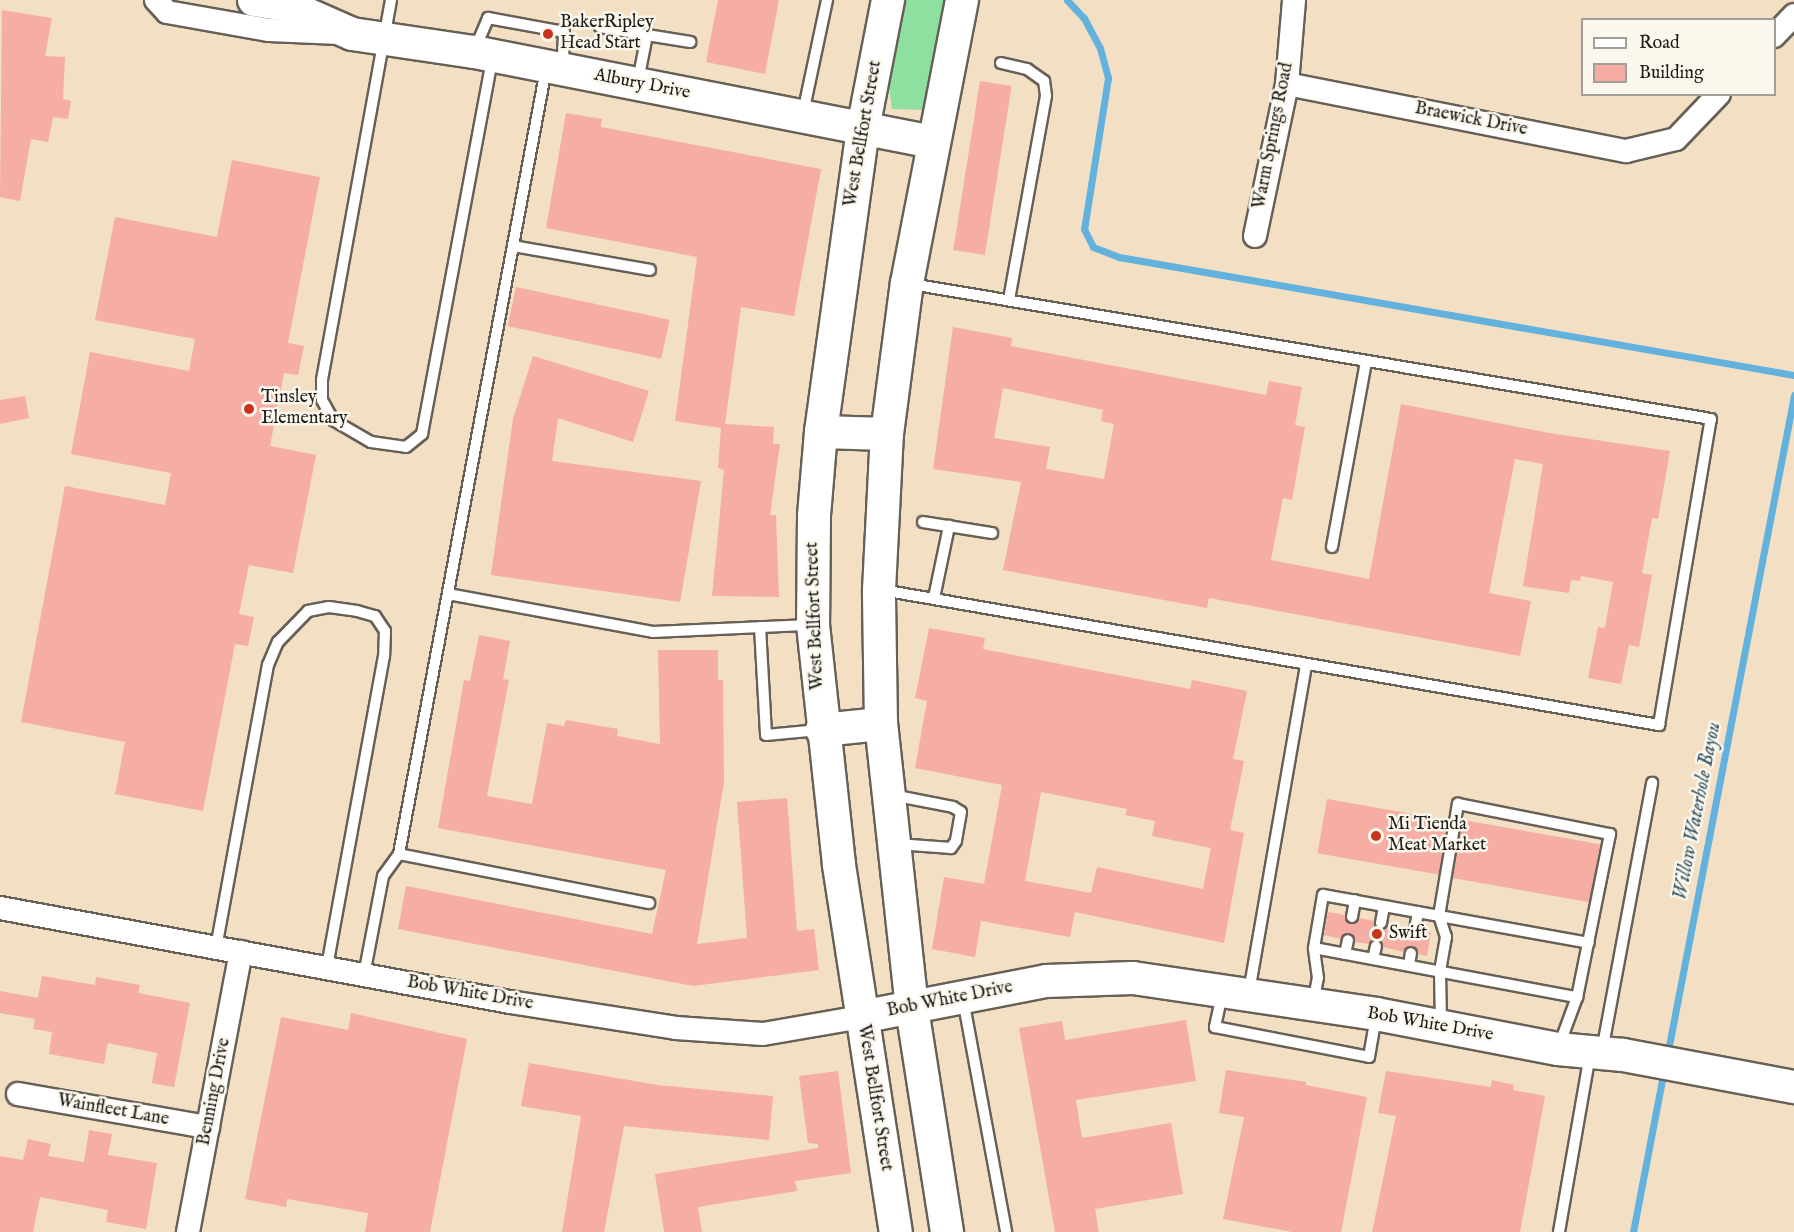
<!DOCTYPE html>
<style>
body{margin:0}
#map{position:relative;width:1794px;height:1232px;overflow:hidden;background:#f3dfc3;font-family:"IM FELL English",serif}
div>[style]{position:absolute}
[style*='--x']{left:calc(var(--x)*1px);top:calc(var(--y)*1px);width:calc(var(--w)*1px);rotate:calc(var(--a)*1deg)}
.green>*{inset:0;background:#8de0a0}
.stream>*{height:7px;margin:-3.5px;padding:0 3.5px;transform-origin:3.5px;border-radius:3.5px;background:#63b2de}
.building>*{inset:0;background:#f5ada4;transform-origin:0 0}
.roads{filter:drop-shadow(2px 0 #676056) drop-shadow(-2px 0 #676056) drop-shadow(0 2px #676056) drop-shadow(0 -2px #676056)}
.lane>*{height:10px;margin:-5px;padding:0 5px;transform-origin:5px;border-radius:5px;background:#fff}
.street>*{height:22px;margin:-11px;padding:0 11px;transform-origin:11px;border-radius:11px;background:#fff}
.secondary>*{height:32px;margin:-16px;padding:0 16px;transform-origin:16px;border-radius:16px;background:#fff}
.dots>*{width:16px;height:16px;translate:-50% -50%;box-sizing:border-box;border:3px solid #fbf7ec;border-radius:50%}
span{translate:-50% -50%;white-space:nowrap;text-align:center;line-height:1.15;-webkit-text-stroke:5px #fbf7ec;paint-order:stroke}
.poi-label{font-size:18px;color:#1c1c1c}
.left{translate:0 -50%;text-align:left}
.street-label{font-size:18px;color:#1c1c1c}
.water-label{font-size:20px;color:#38586a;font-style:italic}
.legend{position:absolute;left:1581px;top:18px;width:195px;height:78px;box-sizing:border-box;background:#fbf7ec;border:2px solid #a29f99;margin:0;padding:8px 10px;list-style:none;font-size:18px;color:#1c1c1c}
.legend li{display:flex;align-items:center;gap:12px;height:30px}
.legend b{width:30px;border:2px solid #a29f99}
</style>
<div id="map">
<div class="green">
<i style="clip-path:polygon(902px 0,944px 0,924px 110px,892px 109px,888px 79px)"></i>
</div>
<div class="stream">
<i style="--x:1067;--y:0;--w:25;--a:47"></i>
<i style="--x:1084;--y:18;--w:34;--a:62"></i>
<i style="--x:1100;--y:48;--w:31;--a:75"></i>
<i style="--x:1108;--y:78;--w:153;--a:99"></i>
<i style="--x:1084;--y:229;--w:20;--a:63"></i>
<i style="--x:1093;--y:247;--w:28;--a:21"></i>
<i style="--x:1119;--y:257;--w:685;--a:9.92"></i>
<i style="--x:1667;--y:1056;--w:673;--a:-79.12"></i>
<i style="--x:1633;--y:1232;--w:165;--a:-79.2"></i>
</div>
<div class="building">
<i style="clip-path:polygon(718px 0,779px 0,765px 74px,706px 62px)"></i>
<i style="clip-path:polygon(2px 10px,52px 18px,45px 56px,65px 57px,63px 99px,71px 101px,68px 119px,53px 117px,48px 142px,31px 139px,20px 201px,0 197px)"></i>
<i style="left:980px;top:81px;width:32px;height:171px;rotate:9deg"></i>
<i style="clip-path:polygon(566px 113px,602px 119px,601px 127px,821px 169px,794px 316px,741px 307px,725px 424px,774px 427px,773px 444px,780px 444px,770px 515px,776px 515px,779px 597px,712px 596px,724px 470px,718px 468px,721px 428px,675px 421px,697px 257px,546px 228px)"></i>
<i style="clip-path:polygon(232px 160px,320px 177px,288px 343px,304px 346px,298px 375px,284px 373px,270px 446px,316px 455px,293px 573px,249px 565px,239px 614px,254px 617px,248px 646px,235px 644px,203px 811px,115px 794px,125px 742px,21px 722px,65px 486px,165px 505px,171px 473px,71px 454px,90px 352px,189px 371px,195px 339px,95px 320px,115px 217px,217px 237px)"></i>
<i style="left:516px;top:287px;width:157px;height:40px;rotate:12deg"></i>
<i style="clip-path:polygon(evenodd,953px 327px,1012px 338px,1011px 346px,1266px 395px,1269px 381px,1302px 387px,1295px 425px,1305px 427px,1292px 500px,1283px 498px,1271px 560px,1369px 579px,1401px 404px,1549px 433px,1670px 451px,1658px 519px,1652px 518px,1642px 573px,1652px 575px,1639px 647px,1629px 645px,1621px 684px,1588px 678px,1598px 627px,1605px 628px,1613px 582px,1581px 576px,1580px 581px,1571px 580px,1569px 593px,1523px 586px,1543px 464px,1515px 459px,1489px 593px,1531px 601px,1520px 656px,1209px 598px,1207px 608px,1003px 570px,1021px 482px,933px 469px,953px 327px,1003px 388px,1103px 410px,1101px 421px,1114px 424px,1104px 479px,1046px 469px,1050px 447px,994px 438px,1003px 388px)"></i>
<i style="clip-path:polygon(533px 356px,649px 391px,633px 442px,558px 418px,552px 461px,701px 481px,680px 602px,491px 575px,513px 419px)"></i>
<i style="clip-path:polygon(25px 396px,29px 418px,0 424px,0 400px)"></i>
<i style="clip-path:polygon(evenodd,929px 628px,985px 638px,983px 649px,1190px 689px,1192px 680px,1247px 691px,1233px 759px,1244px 761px,1230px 830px,1244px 833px,1224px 943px,1075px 912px,1070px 937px,981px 921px,975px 957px,932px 949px,944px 877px,984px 884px,1002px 785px,915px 768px,927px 701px,915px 698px,929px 628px,1041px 792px,1127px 809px,1125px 815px,1155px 821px,1152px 836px,1211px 848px,1203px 889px,1097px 867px,1091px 893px,1025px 881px,1041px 792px)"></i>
<i style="clip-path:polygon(479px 635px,510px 641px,503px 679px,509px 680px,487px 796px,532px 804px,547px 723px,564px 726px,566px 720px,618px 729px,617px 736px,660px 744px,658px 650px,718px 650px,718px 680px,723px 680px,724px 782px,697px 944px,747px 938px,737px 802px,787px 798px,797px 931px,814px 929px,819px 970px,693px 986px,398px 929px,406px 886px,652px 934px,666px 870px,438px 828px,464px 680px,470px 681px)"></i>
<i style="left:1327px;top:799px;width:123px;height:55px;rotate:10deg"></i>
<i style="left:1463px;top:820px;width:139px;height:59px;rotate:10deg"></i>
<i style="clip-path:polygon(1328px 912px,1345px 915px,1350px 924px,1359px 918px,1374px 921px,1379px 930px,1388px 924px,1408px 928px,1413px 936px,1422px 931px,1431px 933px,1427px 956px,1418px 954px,1413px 946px,1404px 952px,1383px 947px,1377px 939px,1369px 944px,1355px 942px,1349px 933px,1341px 939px,1324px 935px)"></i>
<i style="clip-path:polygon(42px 976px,95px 985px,96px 977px,140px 985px,138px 993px,190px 1003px,174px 1087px,152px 1083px,157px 1053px,108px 1043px,104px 1064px,49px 1054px,52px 1032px,33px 1029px,35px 1019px,0 1013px,0 991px,38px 998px)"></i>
<i style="clip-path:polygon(351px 1013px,467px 1039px,430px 1232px,365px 1232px,368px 1213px,287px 1199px,286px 1207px,245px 1199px,281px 1017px,348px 1030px)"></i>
<i style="clip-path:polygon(1186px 1020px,1196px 1081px,1076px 1100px,1082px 1138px,1171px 1123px,1183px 1194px,1095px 1209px,1099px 1232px,1055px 1232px,1019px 1028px,1062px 1021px,1065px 1040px)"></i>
<i style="clip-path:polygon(529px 1063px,658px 1085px,773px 1096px,769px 1140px,624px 1126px,604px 1232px,562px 1232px,581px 1116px,521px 1106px)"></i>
<i style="clip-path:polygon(1226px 1070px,1306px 1082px,1306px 1085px,1367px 1097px,1341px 1232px,1292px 1232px,1223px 1219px,1244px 1117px,1219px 1113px)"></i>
<i style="clip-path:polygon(838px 1071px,851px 1173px,795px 1181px,797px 1191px,698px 1207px,702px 1232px,664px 1232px,655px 1174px,818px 1148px,818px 1144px,808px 1143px,799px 1076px)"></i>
<i style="clip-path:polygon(1386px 1071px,1491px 1087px,1492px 1080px,1514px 1085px,1513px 1090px,1545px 1096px,1520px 1232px,1372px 1232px,1396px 1116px,1378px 1113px)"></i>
<i style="clip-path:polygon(89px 1130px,112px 1134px,108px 1155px,157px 1163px,146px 1229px,106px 1222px,108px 1210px,40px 1197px,33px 1232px,0 1232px,0 1156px,23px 1160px,28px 1139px,51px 1144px,48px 1156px,84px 1162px)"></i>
</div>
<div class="roads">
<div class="lane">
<i style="--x:391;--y:0;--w:386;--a:100.3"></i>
<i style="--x:322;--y:380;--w:20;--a:90"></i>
<i style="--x:322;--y:400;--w:23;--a:61"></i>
<i style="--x:333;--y:420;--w:44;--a:30.1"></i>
<i style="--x:371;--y:442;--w:35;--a:8"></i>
<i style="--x:406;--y:447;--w:21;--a:-39"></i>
<i style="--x:422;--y:434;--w:381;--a:-79.4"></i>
<i style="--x:600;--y:27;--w:48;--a:9.7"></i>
<i style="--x:647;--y:35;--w:47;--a:101.1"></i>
<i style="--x:647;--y:35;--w:44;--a:9.2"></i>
<i style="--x:475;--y:49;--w:34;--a:-67"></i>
<i style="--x:488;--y:18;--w:77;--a:10.4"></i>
<i style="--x:564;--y:32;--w:36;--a:92"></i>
<i style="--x:1001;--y:63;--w:27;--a:13"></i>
<i style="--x:1027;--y:69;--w:21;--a:35"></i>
<i style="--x:1044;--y:81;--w:15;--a:82"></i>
<i style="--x:1046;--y:96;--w:207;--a:100.3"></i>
<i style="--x:803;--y:113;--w:116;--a:-78"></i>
<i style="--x:513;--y:246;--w:139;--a:9.9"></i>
<i style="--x:923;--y:522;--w:70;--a:9.1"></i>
<i style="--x:1332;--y:547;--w:189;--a:-79.6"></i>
<i style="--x:882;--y:590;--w:789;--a:9.86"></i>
<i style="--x:1659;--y:725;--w:310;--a:-80.4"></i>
<i style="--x:1711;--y:419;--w:811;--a:-170.42"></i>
<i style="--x:448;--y:594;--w:208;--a:10.5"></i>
<i style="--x:653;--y:632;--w:157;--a:-2.6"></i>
<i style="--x:934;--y:598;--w:74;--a:-78.2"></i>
<i style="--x:760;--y:627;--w:108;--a:86.8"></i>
<i style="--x:766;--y:735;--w:53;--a:-5.4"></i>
<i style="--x:892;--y:795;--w:62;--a:11.1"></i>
<i style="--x:953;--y:807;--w:9;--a:32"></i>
<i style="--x:961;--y:812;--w:29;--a:100"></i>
<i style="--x:956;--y:841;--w:9;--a:126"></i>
<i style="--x:951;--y:848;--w:54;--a:-175.8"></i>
<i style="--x:399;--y:854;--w:255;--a:11.1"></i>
<i style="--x:1352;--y:917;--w:17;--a:-80"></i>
<i style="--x:1381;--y:923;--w:17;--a:-80"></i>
<i style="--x:1415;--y:929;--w:17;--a:-80"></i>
<i style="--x:216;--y:948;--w:288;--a:-79.6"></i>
<i style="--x:268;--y:665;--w:25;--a:-67"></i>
<i style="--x:278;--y:642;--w:43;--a:-45.9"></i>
<i style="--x:308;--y:611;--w:21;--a:-11"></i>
<i style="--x:329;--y:607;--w:28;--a:8"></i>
<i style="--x:357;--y:611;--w:19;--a:16"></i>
<i style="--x:375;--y:616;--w:18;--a:56"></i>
<i style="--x:385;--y:631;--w:25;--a:92"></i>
<i style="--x:384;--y:656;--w:317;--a:100.4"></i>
<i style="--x:1314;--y:948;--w:268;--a:10.6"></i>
<i style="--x:1345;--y:954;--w:14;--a:-78"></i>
<i style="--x:1373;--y:959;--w:13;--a:-77"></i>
<i style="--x:1409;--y:965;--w:12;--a:-81"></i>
<i style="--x:364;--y:975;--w:101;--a:-79.1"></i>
<i style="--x:383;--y:876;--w:27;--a:-54"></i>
<i style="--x:399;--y:854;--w:799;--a:-79.39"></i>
<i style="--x:1249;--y:992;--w:333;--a:-80.1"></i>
<i style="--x:1222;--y:994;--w:34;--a:102"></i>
<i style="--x:1215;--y:1027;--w:157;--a:11"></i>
<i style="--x:1369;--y:1057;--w:41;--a:-80.1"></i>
<i style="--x:963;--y:999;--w:237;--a:79.5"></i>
<i style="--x:1313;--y:1003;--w:25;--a:-79"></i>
<i style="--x:1318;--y:978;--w:30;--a:-98"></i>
<i style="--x:1314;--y:948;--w:54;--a:-80.4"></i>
<i style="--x:1323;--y:895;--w:270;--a:10.2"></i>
<i style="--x:1441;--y:1024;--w:53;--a:-91.1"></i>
<i style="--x:1440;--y:971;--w:35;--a:-80"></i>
<i style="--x:1446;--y:937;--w:22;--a:-108"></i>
<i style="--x:1439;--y:916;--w:114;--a:-80.4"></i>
<i style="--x:1458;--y:804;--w:155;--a:11.2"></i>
<i style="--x:1610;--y:834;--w:166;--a:101.4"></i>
<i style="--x:1577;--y:997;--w:52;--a:110.2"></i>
<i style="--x:1602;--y:1051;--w:273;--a:-79.4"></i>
<i style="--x:1559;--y:1232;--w:180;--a:-80.1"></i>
</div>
<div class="street">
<i style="--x:156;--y:0;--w:16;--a:47"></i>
<i style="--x:167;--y:12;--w:104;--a:10"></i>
<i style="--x:269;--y:30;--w:70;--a:2.5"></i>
<i style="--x:1774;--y:36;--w:29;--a:-46"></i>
<i style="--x:1287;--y:84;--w:346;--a:11.2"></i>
<i style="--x:1626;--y:151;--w:51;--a:-13.5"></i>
<i style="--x:1676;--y:139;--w:62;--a:-46.3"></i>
<i style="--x:1255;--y:236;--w:155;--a:-78.1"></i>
<i style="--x:1287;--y:84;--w:84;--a:-85.2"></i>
<i style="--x:0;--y:908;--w:519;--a:10.44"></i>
<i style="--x:510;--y:1002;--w:168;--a:8.9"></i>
<i style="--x:676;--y:1028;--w:87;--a:3.9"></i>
<i style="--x:763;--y:1034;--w:99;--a:-9.8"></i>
<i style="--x:18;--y:1094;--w:193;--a:9.9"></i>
<i style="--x:188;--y:1232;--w:285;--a:-79.3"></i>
</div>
<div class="secondary">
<i style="--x:254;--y:0;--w:32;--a:9"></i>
<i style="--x:286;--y:5;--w:72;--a:23.7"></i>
<i style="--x:352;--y:34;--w:123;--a:8.4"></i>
<i style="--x:474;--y:52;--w:467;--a:11.1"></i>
<i style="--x:888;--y:0;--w:131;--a:101"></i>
<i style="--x:863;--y:129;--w:306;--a:97.9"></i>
<i style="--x:821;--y:432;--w:84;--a:94.8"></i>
<i style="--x:814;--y:516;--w:109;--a:90.5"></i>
<i style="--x:813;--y:625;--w:241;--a:83.8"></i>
<i style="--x:839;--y:865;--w:371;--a:81.2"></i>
<i style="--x:821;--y:432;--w:66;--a:1.7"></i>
<i style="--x:822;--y:730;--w:59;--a:-5.8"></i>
<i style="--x:861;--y:1017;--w:188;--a:-11"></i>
<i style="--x:1046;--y:981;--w:87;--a:-2"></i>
<i style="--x:1133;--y:978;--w:246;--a:8.4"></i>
<i style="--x:1376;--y:1014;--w:185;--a:10.9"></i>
<i style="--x:1558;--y:1049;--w:65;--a:5.3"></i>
<i style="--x:1623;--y:1055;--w:174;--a:10.6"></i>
<i style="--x:947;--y:1232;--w:227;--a:-98.9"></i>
<i style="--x:912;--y:1008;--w:286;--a:-96.2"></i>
<i style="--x:881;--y:724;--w:134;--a:-90.9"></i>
<i style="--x:879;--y:590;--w:156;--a:-87.1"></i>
<i style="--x:887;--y:434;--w:152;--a:-82.5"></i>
<i style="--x:907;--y:283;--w:288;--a:-79"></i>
</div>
</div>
<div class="dots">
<i style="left:548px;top:34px;background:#c8321e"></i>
<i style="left:249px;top:409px;background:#c8321e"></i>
<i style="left:1376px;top:836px;background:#c8321e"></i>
<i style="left:1377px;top:934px;background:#c8321e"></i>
</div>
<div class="poi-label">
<span class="left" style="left:560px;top:34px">BakerRipley<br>Head Start</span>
<span class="left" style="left:261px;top:409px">Tinsley<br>Elementary</span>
<span class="left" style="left:1388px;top:836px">Mi Tienda<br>Meat Market</span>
<span class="left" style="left:1389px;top:934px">Swift</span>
</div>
<div class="street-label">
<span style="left:642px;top:85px;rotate:11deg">Albury Drive</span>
<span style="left:1471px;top:120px;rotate:11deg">Braewick Drive</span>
<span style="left:864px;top:134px;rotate:-80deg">West Bellfort Street</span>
<span style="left:1274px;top:136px;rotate:-79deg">Warm Springs Road</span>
<span style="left:816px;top:616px;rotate:-92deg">West Bellfort Street</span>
<span style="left:470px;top:994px;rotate:10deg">Bob White Drive</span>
<span style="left:950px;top:1000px;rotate:-11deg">Bob White Drive</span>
<span style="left:1430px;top:1025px;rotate:10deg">Bob White Drive</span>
<span style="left:215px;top:1092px;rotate:-79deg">Benning Drive</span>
<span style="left:874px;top:1098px;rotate:81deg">West Bellfort Street</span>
<span style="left:113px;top:1111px;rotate:10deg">Wainfleet Lane</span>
</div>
<div class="water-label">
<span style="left:1697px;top:811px;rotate:-79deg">Willow Waterhole Bayou</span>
</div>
<ul class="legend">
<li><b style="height:8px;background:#fff"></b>Road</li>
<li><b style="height:16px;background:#f5ada4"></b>Building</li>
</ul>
</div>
